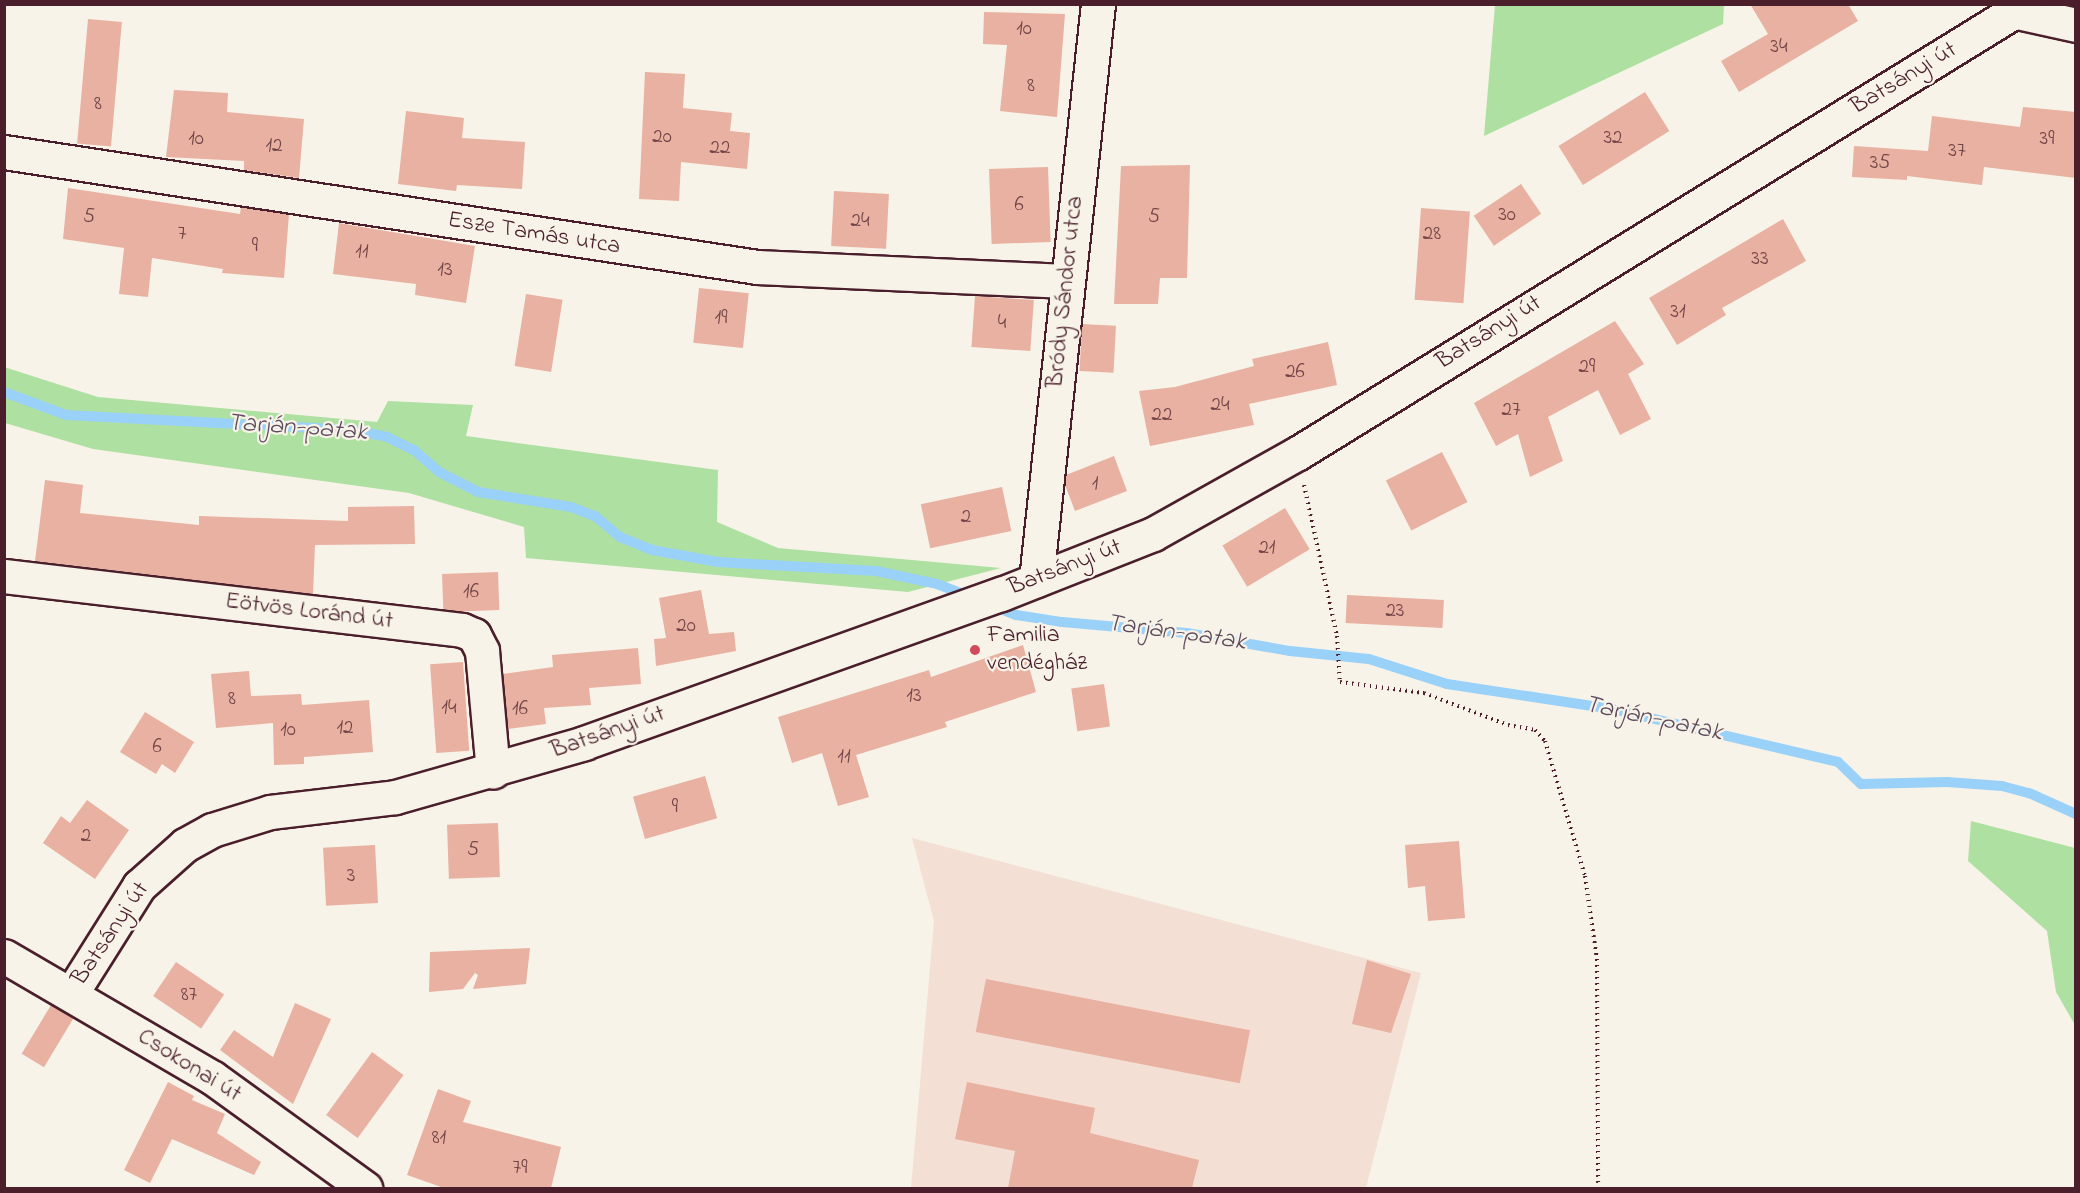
<!DOCTYPE html>
<meta charset="utf-8">
<style>
body{margin:0}
#map{position:relative;width:2080px;height:1193px;overflow:hidden;background:#f7f3e8;font-family:"Indie Flower",sans-serif}
div>[style]{position:absolute}
[style*='--x']{left:calc(var(--x)*1px);top:calc(var(--y)*1px);width:calc(var(--w)*1px);rotate:calc(var(--a)*1deg)}
.built>*{inset:0;background:#f3dfd3}
.green>*{inset:0;background:#aee0a1}
.stream>*{height:10px;margin:-5px;padding:0 5px;transform-origin:5px;border-radius:5px;background:#9ad1f9}
.building>*{inset:0;background:#e9b1a1;transform-origin:0 0}
.path>*{height:4px;margin-top:-2px;transform-origin:0;background:repeating-linear-gradient(90deg,#4a1f2b 0 1.5px,transparent 0 6px)}
.roads{filter:drop-shadow(2px 0 #4a1f2b) drop-shadow(-2px 0 #4a1f2b) drop-shadow(0 2px #4a1f2b) drop-shadow(0 -2px #4a1f2b)}
.minor>*{height:33px;margin:-16.5px;padding:0 16.5px;transform-origin:16.5px;border-radius:16.5px;background:#f7f3e8}
.dots>*{width:16px;height:16px;translate:-50% -50%;box-sizing:border-box;border:3px solid #f7f3e8;border-radius:50%}
span{translate:-50% -50%;white-space:nowrap;text-align:center;line-height:1.15;-webkit-text-stroke:4.5px #f7f3e8;paint-order:stroke}
.number-label{font-size:21px;color:#724448}
.number-label span{-webkit-text-stroke-width:0}
.street-label{font-size:24px;color:#4a1f2b}
.poi-label{font-size:24px;color:#4a1f2b}
.left{translate:0 -50%;text-align:left}
.water-label{font-size:26px;color:#5e4c5e;font-style:italic}
.frame{position:absolute;inset:0;border:6px solid #4a1f2b;pointer-events:none}
</style>
<div id="map">
<div class="built">
<i style="clip-path:polygon(912px 838px,1421px 973px,1366px 1188px,911px 1188px,934px 921px)"></i>
</div>
<div class="green">
<i style="clip-path:polygon(1495px 5px,1724px 5px,1723px 24px,1484px 136px)"></i>
<i style="clip-path:polygon(4px 367px,98px 397px,377px 422px,388px 401px,473px 405px,466px 436px,718px 470px,717px 522px,778px 548px,1001px 568px,908px 592px,526px 558px,524px 527px,409px 493px,93px 449px,5px 423px)"></i>
<i style="clip-path:polygon(1971px 821px,2075px 848px,2075px 1025px,2056px 992px,2047px 931px,1968px 861px)"></i>
</div>
<div class="stream">
<i style="--x:4;--y:392;--w:66;--a:20.4"></i>
<i style="--x:66;--y:415;--w:286;--a:3"></i>
<i style="--x:352;--y:430;--w:36;--a:11"></i>
<i style="--x:387;--y:437;--w:30;--a:26"></i>
<i style="--x:414;--y:450;--w:33;--a:41"></i>
<i style="--x:439;--y:472;--w:44;--a:27.1"></i>
<i style="--x:478;--y:492;--w:94;--a:9.2"></i>
<i style="--x:571;--y:507;--w:26;--a:21"></i>
<i style="--x:595;--y:516;--w:33;--a:40"></i>
<i style="--x:620;--y:537;--w:35;--a:22"></i>
<i style="--x:652;--y:550;--w:67;--a:10.3"></i>
<i style="--x:718;--y:562;--w:158;--a:3.3"></i>
<i style="--x:876;--y:571;--w:62;--a:12"></i>
<i style="--x:937;--y:584;--w:36;--a:21"></i>
<i style="--x:991;--y:605;--w:27;--a:22"></i>
<i style="--x:1016;--y:615;--w:47;--a:8.7"></i>
<i style="--x:1062;--y:622;--w:125;--a:5"></i>
<i style="--x:1187;--y:633;--w:105;--a:9.9"></i>
<i style="--x:1290;--y:651;--w:79;--a:5.8"></i>
<i style="--x:1369;--y:659;--w:82;--a:17.8"></i>
<i style="--x:1447;--y:684;--w:167;--a:8.6"></i>
<i style="--x:1612;--y:709;--w:232;--a:13.2"></i>
<i style="--x:1838;--y:762;--w:32;--a:44"></i>
<i style="--x:1861;--y:784;--w:86;--a:-1.3"></i>
<i style="--x:1947;--y:782;--w:55;--a:4.2"></i>
<i style="--x:2002;--y:786;--w:28;--a:15"></i>
<i style="--x:2029;--y:793;--w:51;--a:24.1"></i>
</div>
<div class="building">
<i style="clip-path:polygon(1750px 4px,1848px 4px,1858px 21px,1739px 92px,1721px 61px,1768px 34px)"></i>
<i style="clip-path:polygon(984px 12px,1065px 14px,1057px 117px,1000px 111px,1007px 45px,983px 44px)"></i>
<i style="left:88px;top:19px;width:34px;height:125px;rotate:5deg"></i>
<i style="clip-path:polygon(645px 72px,685px 74px,683px 108px,732px 113px,730px 131px,750px 133px,747px 169px,681px 162px,679px 201px,639px 199px)"></i>
<i style="clip-path:polygon(174px 90px,228px 93px,227px 112px,304px 119px,299px 178px,244px 170px,244px 161px,166px 157px)"></i>
<i style="left:1645px;top:92px;width:46px;height:102px;rotate:58deg"></i>
<i style="clip-path:polygon(2023px 107px,2076px 112px,2076px 178px,1984px 167px,1982px 185px,1907px 176px,1907px 180px,1852px 177px,1854px 146px,1928px 151px,1932px 116px,2020px 127px)"></i>
<i style="clip-path:polygon(406px 111px,464px 118px,462px 138px,525px 142px,522px 189px,457px 185px,456px 191px,398px 184px)"></i>
<i style="clip-path:polygon(1190px 165px,1187px 278px,1160px 278px,1158px 304px,1114px 304px,1121px 166px)"></i>
<i style="left:1048px;top:167px;width:75px;height:59px;rotate:88deg"></i>
<i style="left:1521px;top:184px;width:36px;height:57px;rotate:56deg"></i>
<i style="clip-path:polygon(68px 188px,240px 214px,241px 207px,289px 214px,284px 278px,222px 273px,223px 269px,152px 258px,148px 297px,119px 294px,124px 248px,63px 239px)"></i>
<i style="left:834px;top:191px;width:55px;height:55px;rotate:3deg"></i>
<i style="left:1421px;top:208px;width:49px;height:92px;rotate:4deg"></i>
<i style="clip-path:polygon(1783px 219px,1806px 261px,1722px 308px,1726px 315px,1677px 345px,1649px 298px)"></i>
<i style="clip-path:polygon(339px 223px,475px 246px,466px 303px,415px 295px,416px 284px,333px 274px)"></i>
<i style="left:699px;top:288px;width:50px;height:55px;rotate:6deg"></i>
<i style="left:526px;top:294px;width:37px;height:73px;rotate:9deg"></i>
<i style="left:975px;top:296px;width:59px;height:51px;rotate:4deg"></i>
<i style="clip-path:polygon(1615px 321px,1644px 364px,1628px 374px,1651px 419px,1620px 435px,1598px 390px,1548px 417px,1563px 461px,1530px 477px,1518px 434px,1496px 446px,1474px 403px)"></i>
<i style="left:1082px;top:324px;width:34px;height:47px;rotate:3deg"></i>
<i style="clip-path:polygon(1328px 342px,1337px 385px,1249px 404px,1254px 425px,1150px 446px,1139px 391px,1175px 387px,1254px 366px,1252px 359px)"></i>
<i style="left:1442px;top:452px;width:56px;height:63px;rotate:63deg"></i>
<i style="clip-path:polygon(1114px 456px,1127px 491px,1075px 511px,1065px 485px,1066px 475px)"></i>
<i style="clip-path:polygon(45px 480px,83px 485px,80px 513px,199px 525px,199px 516px,348px 521px,348px 507px,414px 506px,415px 544px,315px 545px,313px 594px,35px 561px)"></i>
<i style="left:1002px;top:487px;width:45px;height:83px;rotate:78deg"></i>
<i style="left:1285px;top:508px;width:48px;height:73px;rotate:59deg"></i>
<i style="left:498px;top:572px;width:38px;height:56px;rotate:88deg"></i>
<i style="clip-path:polygon(701px 590px,709px 634px,734px 632px,736px 651px,656px 666px,654px 639px,666px 638px,659px 598px)"></i>
<i style="left:1347px;top:595px;width:97px;height:28px;rotate:3deg"></i>
<i style="clip-path:polygon(1023px 645px,1036px 692px,945px 722px,947px 727px,856px 755px,869px 797px,838px 806px,822px 753px,792px 763px,778px 717px,929px 670px,931px 677px)"></i>
<i style="clip-path:polygon(638px 648px,641px 684px,589px 688px,591px 705px,544px 708px,546px 724px,508px 729px,503px 674px,553px 667px,552px 655px)"></i>
<i style="left:463px;top:662px;width:89px;height:33px;rotate:86deg"></i>
<i style="clip-path:polygon(249px 671px,251px 696px,301px 694px,302px 705px,369px 700px,373px 752px,304px 757px,304px 764px,274px 765px,273px 723px,216px 728px,211px 674px)"></i>
<i style="left:1104px;top:684px;width:43px;height:33px;rotate:82deg"></i>
<i style="clip-path:polygon(145px 712px,194px 742px,175px 773px,162px 764px,156px 774px,120px 752px)"></i>
<i style="left:705px;top:776px;width:44px;height:75px;rotate:74deg"></i>
<i style="clip-path:polygon(87px 800px,129px 830px,95px 879px,43px 843px,61px 816px,70px 823px)"></i>
<i style="left:498px;top:823px;width:54px;height:51px;rotate:88deg"></i>
<i style="clip-path:polygon(1459px 841px,1465px 918px,1428px 921px,1425px 886px,1408px 888px,1405px 845px)"></i>
<i style="left:375px;top:845px;width:58px;height:52px;rotate:87deg"></i>
<i style="clip-path:polygon(530px 948px,526px 984px,473px 989px,478px 975px,475px 973px,463px 989px,429px 992px,430px 952px)"></i>
<i style="clip-path:polygon(1367px 960px,1411px 974px,1391px 1033px,1352px 1024px)"></i>
<i style="left:176px;top:962px;width:58px;height:41px;rotate:34deg"></i>
<i style="left:986px;top:979px;width:269px;height:54px;rotate:11deg"></i>
<i style="clip-path:polygon(295px 1003px,331px 1019px,293px 1104px,220px 1050px,234px 1030px,273px 1057px)"></i>
<i style="left:51px;top:1005px;width:26px;height:57px;rotate:31deg"></i>
<i style="left:372px;top:1052px;width:39px;height:78px;rotate:36deg"></i>
<i style="clip-path:polygon(168px 1082px,194px 1096px,192px 1100px,225px 1114px,217px 1133px,261px 1162px,254px 1175px,172px 1139px,150px 1183px,124px 1170px)"></i>
<i style="clip-path:polygon(967px 1082px,1095px 1108px,1090px 1133px,1199px 1160px,1192px 1188px,1008px 1188px,1015px 1151px,955px 1139px)"></i>
<i style="clip-path:polygon(438px 1089px,471px 1101px,463px 1122px,561px 1147px,551px 1188px,444px 1188px,407px 1175px)"></i>
</div>
<div class="path">
<i style="--x:1304;--y:485;--w:155;--a:77.7"></i>
<i style="--x:1337;--y:636;--w:46;--a:86.3"></i>
<i style="--x:1340;--y:682;--w:85;--a:7.5"></i>
<i style="--x:1424;--y:693;--w:90;--a:20.9"></i>
<i style="--x:1508;--y:725;--w:27;--a:10"></i>
<i style="--x:1535;--y:730;--w:15;--a:48"></i>
<i style="--x:1545;--y:741;--w:141;--a:73.5"></i>
<i style="--x:1585;--y:876;--w:84;--a:81.8"></i>
<i style="--x:1597;--y:959;--w:229;--a:89.7"></i>
</div>
<div class="roads">
<div class="minor">
<i style="--x:2017;--y:12;--w:60;--a:12.4"></i>
<i style="--x:4;--y:152;--w:762;--a:8.68"></i>
<i style="--x:757;--y:267;--w:310;--a:2.6"></i>
<i style="--x:4;--y:576;--w:461;--a:6.7"></i>
<i style="--x:462;--y:630;--w:13;--a:23"></i>
<i style="--x:474;--y:635;--w:18;--a:63"></i>
<i style="--x:482;--y:651;--w:121;--a:84.8"></i>
<i style="--x:1036;--y:580;--w:579;--a:-83.86"></i>
<i style="--x:4;--y:956;--w:242;--a:30.3"></i>
<i style="--x:213;--y:1078;--w:188;--a:35.9"></i>
<i style="--x:71;--y:994;--w:128;--a:-57.8"></i>
<i style="--x:139;--y:886;--w:62;--a:-41.7"></i>
<i style="--x:185;--y:845;--w:31;--a:-29"></i>
<i style="--x:212;--y:830;--w:61;--a:-17.2"></i>
<i style="--x:270;--y:812;--w:126;--a:-6.8"></i>
<i style="--x:395;--y:797;--w:197;--a:-15.9"></i>
<i style="--x:584;--y:743;--w:443;--a:-19.7"></i>
<i style="--x:1001;--y:594;--w:163;--a:-21.5"></i>
<i style="--x:1153;--y:534;--w:166;--a:-29.2"></i>
<i style="--x:1298;--y:453;--w:855;--a:-31.66"></i>
</div>
</div>
<div class="dots">
<i style="left:975px;top:650px;background:#d1495b"></i>
</div>
<div class="number-label">
<span style="left:1024px;top:29px">10</span>
<span style="left:1779px;top:47px">34</span>
<span style="left:1031px;top:86px">8</span>
<span style="left:98px;top:104px">8</span>
<span style="left:662px;top:137px">20</span>
<span style="left:1613px;top:138px">32</span>
<span style="left:196px;top:139px">10</span>
<span style="left:2047px;top:139px">39</span>
<span style="left:274px;top:146px">12</span>
<span style="left:720px;top:148px">22</span>
<span style="left:1957px;top:151px">37</span>
<span style="left:1880px;top:163px">35</span>
<span style="left:1019px;top:205px">6</span>
<span style="left:1507px;top:215px">30</span>
<span style="left:89px;top:217px">5</span>
<span style="left:1154px;top:217px">5</span>
<span style="left:860px;top:221px">24</span>
<span style="left:182px;top:234px">7</span>
<span style="left:1432px;top:234px">28</span>
<span style="left:255px;top:246px">9</span>
<span style="left:362px;top:252px">11</span>
<span style="left:1760px;top:259px">33</span>
<span style="left:445px;top:270px">13</span>
<span style="left:1678px;top:312px">31</span>
<span style="left:721px;top:318px">19</span>
<span style="left:1002px;top:323px">4</span>
<span style="left:1587px;top:367px">29</span>
<span style="left:1295px;top:372px">26</span>
<span style="left:1220px;top:405px">24</span>
<span style="left:1511px;top:410px">27</span>
<span style="left:1162px;top:415px">22</span>
<span style="left:1095px;top:484px">1</span>
<span style="left:966px;top:517px">2</span>
<span style="left:1267px;top:548px">21</span>
<span style="left:471px;top:592px">16</span>
<span style="left:1395px;top:611px">23</span>
<span style="left:686px;top:626px">20</span>
<span style="left:914px;top:696px">13</span>
<span style="left:232px;top:699px">8</span>
<span style="left:449px;top:708px">14</span>
<span style="left:520px;top:709px">16</span>
<span style="left:345px;top:728px">12</span>
<span style="left:288px;top:730px">10</span>
<span style="left:157px;top:747px">6</span>
<span style="left:844px;top:757px">11</span>
<span style="left:675px;top:807px">9</span>
<span style="left:86px;top:836px">2</span>
<span style="left:473px;top:850px">5</span>
<span style="left:351px;top:876px">3</span>
<span style="left:189px;top:995px">87</span>
<span style="left:439px;top:1138px">81</span>
<span style="left:520px;top:1168px">79</span>
</div>
<div class="street-label">
<span style="left:1904px;top:79px;rotate:-31deg">Batsányi út</span>
<span style="left:534px;top:234px;rotate:9deg">Esze Tamás utca</span>
<span style="left:1066px;top:292px;rotate:-84deg">Bródy Sándor utca</span>
<span style="left:1489px;top:333px;rotate:-32deg">Batsányi út</span>
<span style="left:1065px;top:568px;rotate:-21deg">Batsányi út</span>
<span style="left:309px;top:612px;rotate:7deg">Eötvös Loránd út</span>
<span style="left:608px;top:733px;rotate:-19deg">Batsányi út</span>
<span style="left:111px;top:934px;rotate:-56deg">Batsányi út</span>
<span style="left:189px;top:1066px;rotate:32deg">Csokonai út</span>
</div>
<div class="poi-label">
<span class="left" style="left:987px;top:650px">Familia<br>vendégház</span>
</div>
<div class="water-label">
<span style="left:297px;top:429px;rotate:4deg">Tarján-patak</span>
<span style="left:1176px;top:634px;rotate:8deg">Tarján-patak</span>
<span style="left:1653px;top:720px;rotate:12deg">Tarján-patak</span>
</div>
<div class="frame"></div>
</div>
